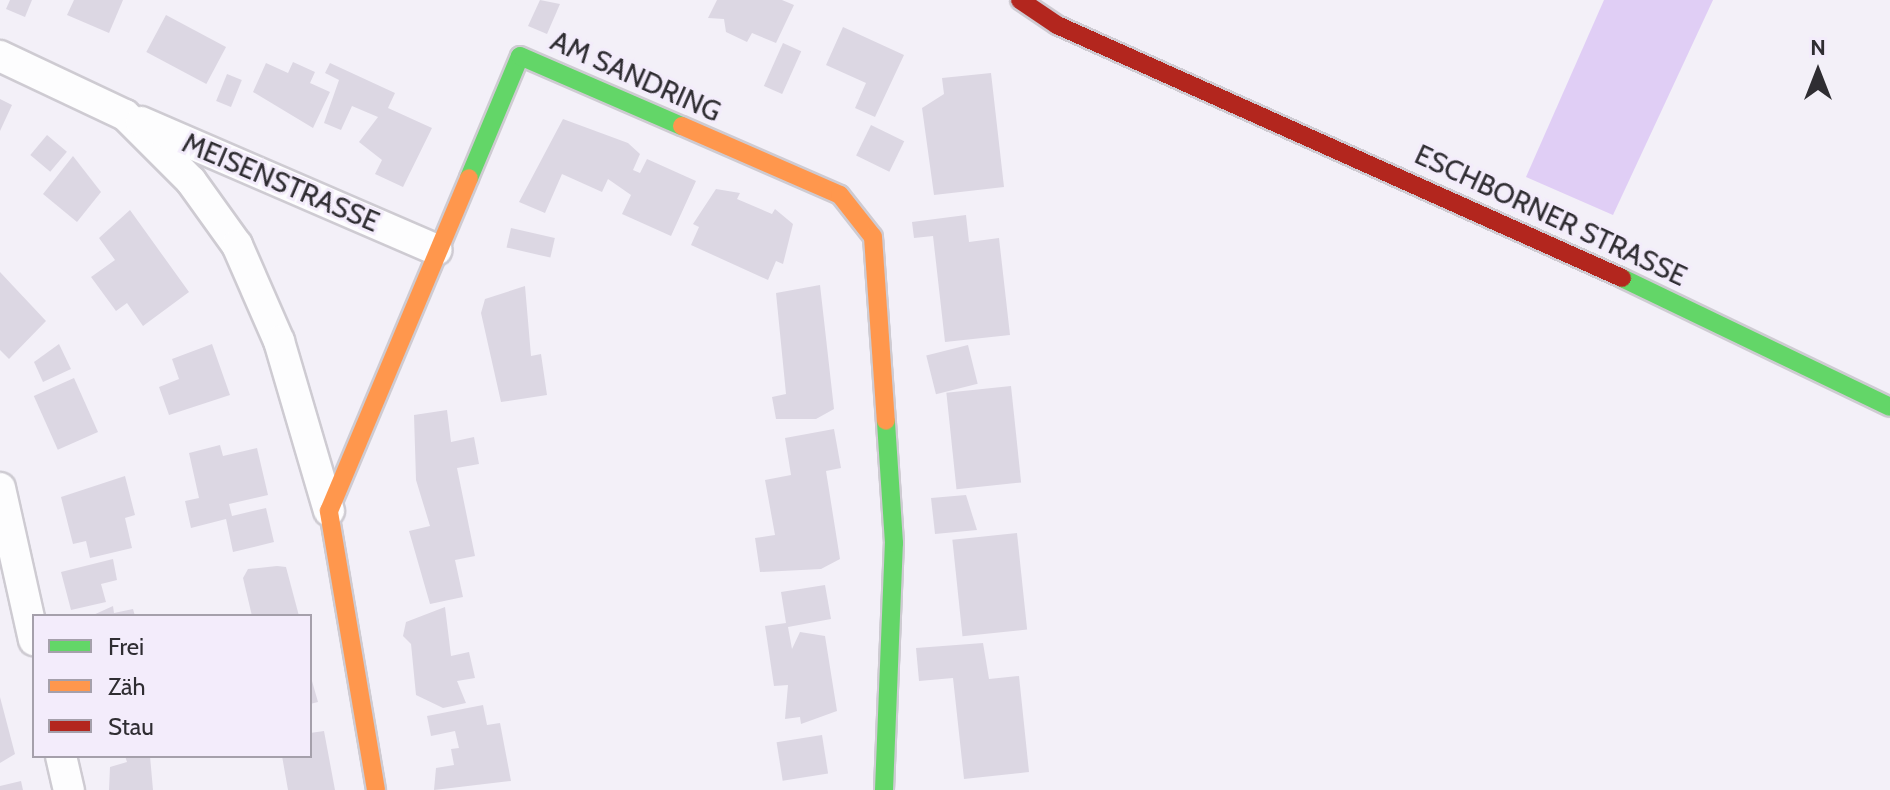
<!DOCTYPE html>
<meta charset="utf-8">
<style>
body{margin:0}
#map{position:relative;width:1890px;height:790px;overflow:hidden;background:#f3f0f8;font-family:Cabin,sans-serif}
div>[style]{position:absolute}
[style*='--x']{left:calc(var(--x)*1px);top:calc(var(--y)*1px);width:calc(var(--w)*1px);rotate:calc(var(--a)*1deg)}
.green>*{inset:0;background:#e0cef5}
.building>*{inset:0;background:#dcd7e3;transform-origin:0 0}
.roads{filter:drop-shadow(2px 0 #cecbd2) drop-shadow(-2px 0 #cecbd2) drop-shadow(0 2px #cecbd2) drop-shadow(0 -2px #cecbd2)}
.street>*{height:30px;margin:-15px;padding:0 15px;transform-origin:15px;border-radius:15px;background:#fdfdfe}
.fast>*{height:18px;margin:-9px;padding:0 9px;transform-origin:9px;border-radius:9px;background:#63d668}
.slow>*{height:18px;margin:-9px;padding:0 9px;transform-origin:9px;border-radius:9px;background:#ff974d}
.jam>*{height:18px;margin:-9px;padding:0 9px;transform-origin:9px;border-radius:9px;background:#b3261e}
span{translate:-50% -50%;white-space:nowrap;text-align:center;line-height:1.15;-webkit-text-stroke:6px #f3ecfb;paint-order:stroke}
.street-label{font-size:28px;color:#2f2d32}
.legend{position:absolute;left:32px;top:614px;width:280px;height:144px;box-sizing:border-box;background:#f3ecfb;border:2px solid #a5a0ab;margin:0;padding:10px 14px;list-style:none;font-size:24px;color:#2f2d32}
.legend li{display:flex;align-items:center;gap:16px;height:40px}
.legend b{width:40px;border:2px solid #a5a0ab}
.north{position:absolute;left:1778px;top:32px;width:80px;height:80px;-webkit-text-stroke:6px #f3ecfb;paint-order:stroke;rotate:0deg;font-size:22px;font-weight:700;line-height:32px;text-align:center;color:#2f2d32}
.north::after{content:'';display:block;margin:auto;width:28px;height:36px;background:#2f2d32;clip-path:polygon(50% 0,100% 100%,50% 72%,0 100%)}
</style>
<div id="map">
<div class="green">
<i style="clip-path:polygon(1604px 0,1713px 0,1613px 215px,1526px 177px)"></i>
</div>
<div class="building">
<i style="clip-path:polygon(10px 0,32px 0,25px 17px,6px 9px)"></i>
<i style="clip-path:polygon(74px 0,123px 0,109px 33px,67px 15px)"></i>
<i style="clip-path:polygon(540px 0,560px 4px,547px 34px,528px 26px)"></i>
<i style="clip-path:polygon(717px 0,782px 0,794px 5px,776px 43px,752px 33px,747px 42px,726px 32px,724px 19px,708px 18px)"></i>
<i style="left:166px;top:15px;width:68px;height:42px;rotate:28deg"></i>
<i style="clip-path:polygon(843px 27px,904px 55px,875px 117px,855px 108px,866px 83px,826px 65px)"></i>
<i style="left:783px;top:43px;width:20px;height:47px;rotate:24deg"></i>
<i style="clip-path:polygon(293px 62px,315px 72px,310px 83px,330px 92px,313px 128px,253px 92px,266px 63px,288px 73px)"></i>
<i style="clip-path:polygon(330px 63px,395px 93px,388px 108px,432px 128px,403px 187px,375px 174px,382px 160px,359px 142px,378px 117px,352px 106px,341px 130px,324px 123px,339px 80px,325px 73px)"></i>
<i style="clip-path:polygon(991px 73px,1004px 187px,934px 195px,922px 108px,944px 94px,942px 78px)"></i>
<i style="left:227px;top:74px;width:16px;height:29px;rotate:22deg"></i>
<i style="clip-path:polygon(0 99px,12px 105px,0 131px)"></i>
<i style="clip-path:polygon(563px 119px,628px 143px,640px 154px,633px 170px,640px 173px,647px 159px,696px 181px,671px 236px,622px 214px,631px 195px,608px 179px,602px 192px,562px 174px,545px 213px,519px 202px)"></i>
<i style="left:871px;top:125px;width:37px;height:34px;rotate:26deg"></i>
<i style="left:47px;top:135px;width:26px;height:26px;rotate:40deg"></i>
<i style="clip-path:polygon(73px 156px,101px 192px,77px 222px,43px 194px)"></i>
<i style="clip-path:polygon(716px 189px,740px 193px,737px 199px,772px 214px,775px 209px,793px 224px,783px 264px,776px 261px,768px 280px,691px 245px,699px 227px,693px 224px)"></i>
<i style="clip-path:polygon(130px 210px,189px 292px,143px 326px,127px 303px,116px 311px,91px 277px,115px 260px,99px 238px)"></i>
<i style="clip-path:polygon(966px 215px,969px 242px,999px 238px,1010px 335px,945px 342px,933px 236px,914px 238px,912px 222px)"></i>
<i style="left:511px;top:228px;width:45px;height:20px;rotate:13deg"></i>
<i style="clip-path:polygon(0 272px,46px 321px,9px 359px,0 350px)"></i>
<i style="clip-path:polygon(820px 285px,834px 409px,816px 419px,776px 419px,772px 397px,786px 394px,776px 293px)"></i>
<i style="clip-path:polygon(525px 286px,531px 356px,541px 354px,547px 395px,501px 402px,481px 313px,485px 299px)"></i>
<i style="clip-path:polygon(59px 344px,71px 369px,43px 382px,34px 362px)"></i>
<i style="clip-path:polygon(212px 344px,230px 395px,169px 415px,159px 387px,179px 379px,172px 359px)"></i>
<i style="left:968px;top:345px;width:40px;height:43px;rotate:76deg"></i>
<i style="left:74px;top:378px;width:59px;height:44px;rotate:66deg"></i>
<i style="left:1011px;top:386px;width:97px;height:65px;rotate:84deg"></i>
<i style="clip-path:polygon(447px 410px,451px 442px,474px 437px,479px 464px,457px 468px,475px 556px,455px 560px,463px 597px,430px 604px,409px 531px,430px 526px,416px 480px,414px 415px)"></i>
<i style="clip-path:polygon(834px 429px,841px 468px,826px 471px,840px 559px,821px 569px,760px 572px,755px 538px,775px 535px,765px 480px,791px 475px,785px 438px)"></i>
<i style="clip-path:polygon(220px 445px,223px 456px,257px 448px,268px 495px,229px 504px,232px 516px,266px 508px,274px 542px,233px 552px,226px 519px,191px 528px,185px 501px,199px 498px,189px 453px)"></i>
<i style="clip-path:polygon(125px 476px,135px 515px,125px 518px,132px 548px,90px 558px,86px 541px,73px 544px,61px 497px)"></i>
<i style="clip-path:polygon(966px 495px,977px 530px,935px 534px,931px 498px)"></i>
<i style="left:1017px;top:533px;width:97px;height:65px;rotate:84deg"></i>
<i style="clip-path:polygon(113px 559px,117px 580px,101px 584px,106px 602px,71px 610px,61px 572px)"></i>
<i style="clip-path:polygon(277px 566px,286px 567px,299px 616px,252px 616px,243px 578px,248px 569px)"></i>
<i style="clip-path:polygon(825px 585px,831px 619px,788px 627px,792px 649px,800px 632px,825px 636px,837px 711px,801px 724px,800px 717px,785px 719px,788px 685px,774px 686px,765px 626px,786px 623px,781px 592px)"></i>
<i style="clip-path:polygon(113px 606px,114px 613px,133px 609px,135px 616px,91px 616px)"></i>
<i style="clip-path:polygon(445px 607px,451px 656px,469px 652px,475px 678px,457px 681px,466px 703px,443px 708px,416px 695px,411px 644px,403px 636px,406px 622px)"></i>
<i style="clip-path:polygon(983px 643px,989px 679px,1019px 676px,1029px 772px,964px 779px,953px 678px,919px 681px,916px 648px)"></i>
<i style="clip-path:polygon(310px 674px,318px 702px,310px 704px)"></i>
<i style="clip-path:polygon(0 697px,15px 754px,0 763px)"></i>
<i style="clip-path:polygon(483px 705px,487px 725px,500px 723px,511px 781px,434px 790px,436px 768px,454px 765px,451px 749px,459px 748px,455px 731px,431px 736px,427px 716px)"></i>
<i style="clip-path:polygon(324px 731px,335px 790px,288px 790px,282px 756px,310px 756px,310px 733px)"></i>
<i style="left:822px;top:735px;width:39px;height:46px;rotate:81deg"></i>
<i style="clip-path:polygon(125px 756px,150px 756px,153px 790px,109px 790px,110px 767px,127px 762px)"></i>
<i style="clip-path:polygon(21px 781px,23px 790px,0 790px,0 786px)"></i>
</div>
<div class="roads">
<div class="street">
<i style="--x:0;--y:56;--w:138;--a:25.3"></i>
<i style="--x:125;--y:115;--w:93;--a:45"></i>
<i style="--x:191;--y:181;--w:79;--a:54.3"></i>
<i style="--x:237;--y:245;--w:105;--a:66.4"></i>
<i style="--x:279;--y:341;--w:177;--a:73.6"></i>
<i style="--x:141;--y:122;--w:322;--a:23.4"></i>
<i style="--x:0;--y:488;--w:156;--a:77.4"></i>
<i style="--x:61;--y:756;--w:35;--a:77"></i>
</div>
<div class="fast">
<i style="--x:469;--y:178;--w:132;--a:-67.3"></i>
<i style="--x:520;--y:56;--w:176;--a:23.4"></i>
<i style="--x:1622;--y:278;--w:297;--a:25.7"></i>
<i style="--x:884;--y:790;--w:247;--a:-87.7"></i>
<i style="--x:894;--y:543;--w:122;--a:-93.8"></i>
</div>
<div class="slow">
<i style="--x:682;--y:126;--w:172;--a:23.6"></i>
<i style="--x:840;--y:195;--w:53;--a:51.8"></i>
<i style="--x:873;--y:237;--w:184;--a:86"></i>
<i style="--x:376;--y:790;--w:283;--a:-99.6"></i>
<i style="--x:329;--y:511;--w:361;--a:-67.2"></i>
</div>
<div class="jam">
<i style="--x:1020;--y:0;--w:45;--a:34"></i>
<i style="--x:1057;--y:25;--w:619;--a:24.12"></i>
</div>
</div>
<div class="street-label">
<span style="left:636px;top:76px;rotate:24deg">AM SANDRING</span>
<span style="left:281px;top:182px;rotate:23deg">MEISENSTRASSE</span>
<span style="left:1551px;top:215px;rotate:25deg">ESCHBORNER STRASSE</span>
</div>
<ul class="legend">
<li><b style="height:10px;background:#63d668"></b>Frei</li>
<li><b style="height:10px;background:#ff974d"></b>Zäh</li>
<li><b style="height:10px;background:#b3261e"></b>Stau</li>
</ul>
<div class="north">N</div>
</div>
